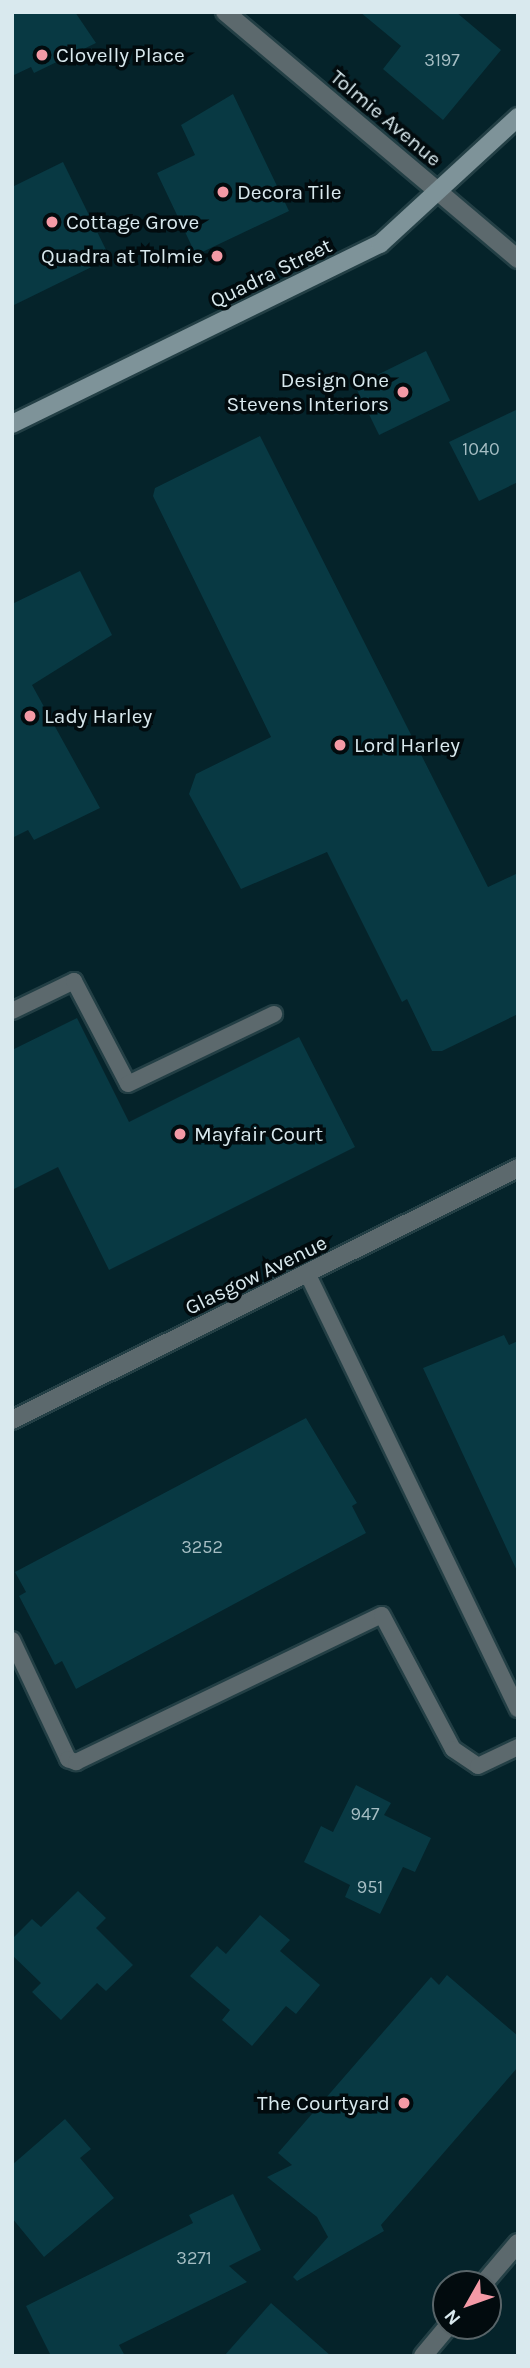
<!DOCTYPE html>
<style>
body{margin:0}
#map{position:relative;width:530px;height:2368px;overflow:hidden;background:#05232a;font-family:Karla,sans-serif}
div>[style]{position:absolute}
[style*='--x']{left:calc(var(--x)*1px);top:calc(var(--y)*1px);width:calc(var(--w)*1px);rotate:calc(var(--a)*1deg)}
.building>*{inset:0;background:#083943;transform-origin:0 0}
.roads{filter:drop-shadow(2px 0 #233f45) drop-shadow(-2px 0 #233f45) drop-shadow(0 2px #233f45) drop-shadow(0 -2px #233f45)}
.service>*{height:16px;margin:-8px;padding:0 8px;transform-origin:8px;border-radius:8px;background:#5c696d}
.minor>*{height:18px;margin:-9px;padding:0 9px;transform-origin:9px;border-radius:9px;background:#5c696d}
.tertiary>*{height:18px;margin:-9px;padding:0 9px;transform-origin:9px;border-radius:9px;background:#5c696d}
.secondary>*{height:18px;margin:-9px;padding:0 9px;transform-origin:9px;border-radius:9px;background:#7e9399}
.dots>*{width:19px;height:19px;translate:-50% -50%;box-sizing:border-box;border:4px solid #020b0e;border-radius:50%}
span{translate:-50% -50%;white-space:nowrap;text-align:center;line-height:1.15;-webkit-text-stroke:7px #020b0e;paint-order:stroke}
.number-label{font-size:18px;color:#a5bdc3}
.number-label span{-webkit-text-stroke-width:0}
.poi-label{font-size:21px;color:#d9e9ee}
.left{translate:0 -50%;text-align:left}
.right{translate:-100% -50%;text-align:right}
.street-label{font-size:21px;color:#d9e9ee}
.frame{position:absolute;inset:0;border:14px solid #d9e9ee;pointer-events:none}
.north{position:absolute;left:432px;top:2270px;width:70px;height:70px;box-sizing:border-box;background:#020b0e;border:2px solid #586468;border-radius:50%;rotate:230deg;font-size:19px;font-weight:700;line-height:28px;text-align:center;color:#d9e9ee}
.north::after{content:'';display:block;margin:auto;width:24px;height:32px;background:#f49aa6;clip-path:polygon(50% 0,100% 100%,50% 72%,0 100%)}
</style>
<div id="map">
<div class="building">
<i style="clip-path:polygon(12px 12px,75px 12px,96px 43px,34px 73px,31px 67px,12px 76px)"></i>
<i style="clip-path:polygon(360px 12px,456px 12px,501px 50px,443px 120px,383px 69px,401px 46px)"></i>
<i style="clip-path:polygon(233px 94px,289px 211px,196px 255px,157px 173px,195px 155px,181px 125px)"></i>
<i style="clip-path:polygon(63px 162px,110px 258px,12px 306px,12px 187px)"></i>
<i style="left:426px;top:351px;width:55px;height:79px;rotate:64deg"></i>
<i style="clip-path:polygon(518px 409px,518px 482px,479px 501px,449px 442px)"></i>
<i style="clip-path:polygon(260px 436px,488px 887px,518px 873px,518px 1014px,442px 1051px,432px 1051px,407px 999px,402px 1002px,327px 852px,241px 889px,189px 794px,196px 774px,271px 737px,153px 496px,155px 488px)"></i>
<i style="clip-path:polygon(80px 571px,112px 635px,32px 685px,100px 808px,34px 840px,28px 830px,12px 838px,12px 604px)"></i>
<i style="clip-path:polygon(77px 1018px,129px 1122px,299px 1037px,355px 1147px,109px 1270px,58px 1167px,12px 1190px,12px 1050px)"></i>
<i style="clip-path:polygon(504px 1335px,509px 1345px,518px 1341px,518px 1573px,423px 1368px)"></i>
<i style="clip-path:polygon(306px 1418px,357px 1503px,352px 1506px,366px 1533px,76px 1689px,62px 1661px,55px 1665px,19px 1596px,26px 1592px,15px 1572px)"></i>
<i style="clip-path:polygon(356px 1785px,391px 1803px,384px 1815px,431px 1838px,415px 1872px,403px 1867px,380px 1914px,345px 1897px,350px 1885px,304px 1862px,321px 1826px,333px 1832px)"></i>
<i style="clip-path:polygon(78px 1891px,106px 1918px,96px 1928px,133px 1965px,106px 1991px,97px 1983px,61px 2020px,32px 1992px,41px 1983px,12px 1955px,12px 1939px,32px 1919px,41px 1927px)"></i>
<i style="clip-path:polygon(260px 1915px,290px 1940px,280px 1951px,320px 1985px,296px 2014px,286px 2006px,252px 2046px,222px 2020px,230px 2010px,190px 1976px,217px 1946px,226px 1954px)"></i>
<i style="clip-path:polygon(447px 1975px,518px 2036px,518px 2067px,381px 2225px,384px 2231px,297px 2281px,293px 2277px,328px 2237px,317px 2217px,267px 2177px,292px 2165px,278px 2153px,431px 1977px,439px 1985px)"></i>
<i style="clip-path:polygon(65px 2119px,91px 2149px,80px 2158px,114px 2198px,44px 2257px,12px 2218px,12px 2165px)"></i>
<i style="clip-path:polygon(233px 2194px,261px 2250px,229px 2266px,247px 2282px,119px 2345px,125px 2356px,51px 2356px,26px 2306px,193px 2223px,189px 2215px)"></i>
<i style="clip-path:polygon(271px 2303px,331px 2356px,224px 2356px)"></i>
</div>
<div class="roads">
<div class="service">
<i style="--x:12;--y:1011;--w:69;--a:-25.8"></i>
<i style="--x:74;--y:981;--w:116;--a:62.3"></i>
<i style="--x:128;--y:1084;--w:162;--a:-25.6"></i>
<i style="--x:308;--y:1275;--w:482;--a:64.2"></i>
<i style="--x:12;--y:1640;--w:132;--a:64.8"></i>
<i style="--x:68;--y:1759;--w:9;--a:21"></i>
<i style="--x:76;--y:1762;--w:339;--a:-25.7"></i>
<i style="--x:382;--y:1615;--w:152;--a:62.1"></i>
<i style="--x:453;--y:1749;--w:30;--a:34"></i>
<i style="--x:478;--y:1766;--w:44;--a:-25.4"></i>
</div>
<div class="minor">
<i style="--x:225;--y:12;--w:282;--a:40.1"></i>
<i style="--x:12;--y:1420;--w:565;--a:-26.47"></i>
<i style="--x:483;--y:2284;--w:54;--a:-49.5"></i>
<i style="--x:423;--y:2356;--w:39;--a:-50"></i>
</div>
<div class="tertiary">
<i style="--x:441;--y:194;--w:101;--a:40.2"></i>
</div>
<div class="secondary">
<i style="--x:12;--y:424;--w:410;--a:-26.1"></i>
<i style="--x:380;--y:244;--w:188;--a:-42.6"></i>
</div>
</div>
<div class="dots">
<i style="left:42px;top:55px;background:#f49aa6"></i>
<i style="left:223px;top:192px;background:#f49aa6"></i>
<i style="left:52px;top:222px;background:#f49aa6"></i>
<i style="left:217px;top:256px;background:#f49aa6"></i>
<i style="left:403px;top:392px;background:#f49aa6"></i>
<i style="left:30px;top:716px;background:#f49aa6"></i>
<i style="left:340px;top:745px;background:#f49aa6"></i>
<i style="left:180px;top:1134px;background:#f49aa6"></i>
<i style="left:404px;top:2103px;background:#f49aa6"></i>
</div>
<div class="number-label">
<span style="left:442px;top:60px">3197</span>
<span style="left:481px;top:449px">1040</span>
<span style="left:202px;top:1547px">3252</span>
<span style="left:365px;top:1814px">947</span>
<span style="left:370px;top:1887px">951</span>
<span style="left:194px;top:2258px">3271</span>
</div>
<div class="poi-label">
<span class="left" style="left:56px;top:55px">Clovelly Place</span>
<span class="left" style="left:237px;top:192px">Decora Tile</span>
<span class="left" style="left:66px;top:222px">Cottage Grove</span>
<span class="right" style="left:203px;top:256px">Quadra at Tolmie</span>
<span class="right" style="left:389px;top:392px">Design One<br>Stevens Interiors</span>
<span class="left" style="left:44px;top:716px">Lady Harley</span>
<span class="left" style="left:354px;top:745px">Lord Harley</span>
<span class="left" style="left:194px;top:1134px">Mayfair Court</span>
<span class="right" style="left:390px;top:2103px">The Courtyard</span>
</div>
<div class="street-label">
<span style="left:386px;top:118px;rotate:40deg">Tolmie Avenue</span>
<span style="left:271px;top:273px;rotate:-26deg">Quadra Street</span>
<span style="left:256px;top:1275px;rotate:-26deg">Glasgow Avenue</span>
</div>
<div class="frame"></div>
<div class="north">N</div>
</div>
